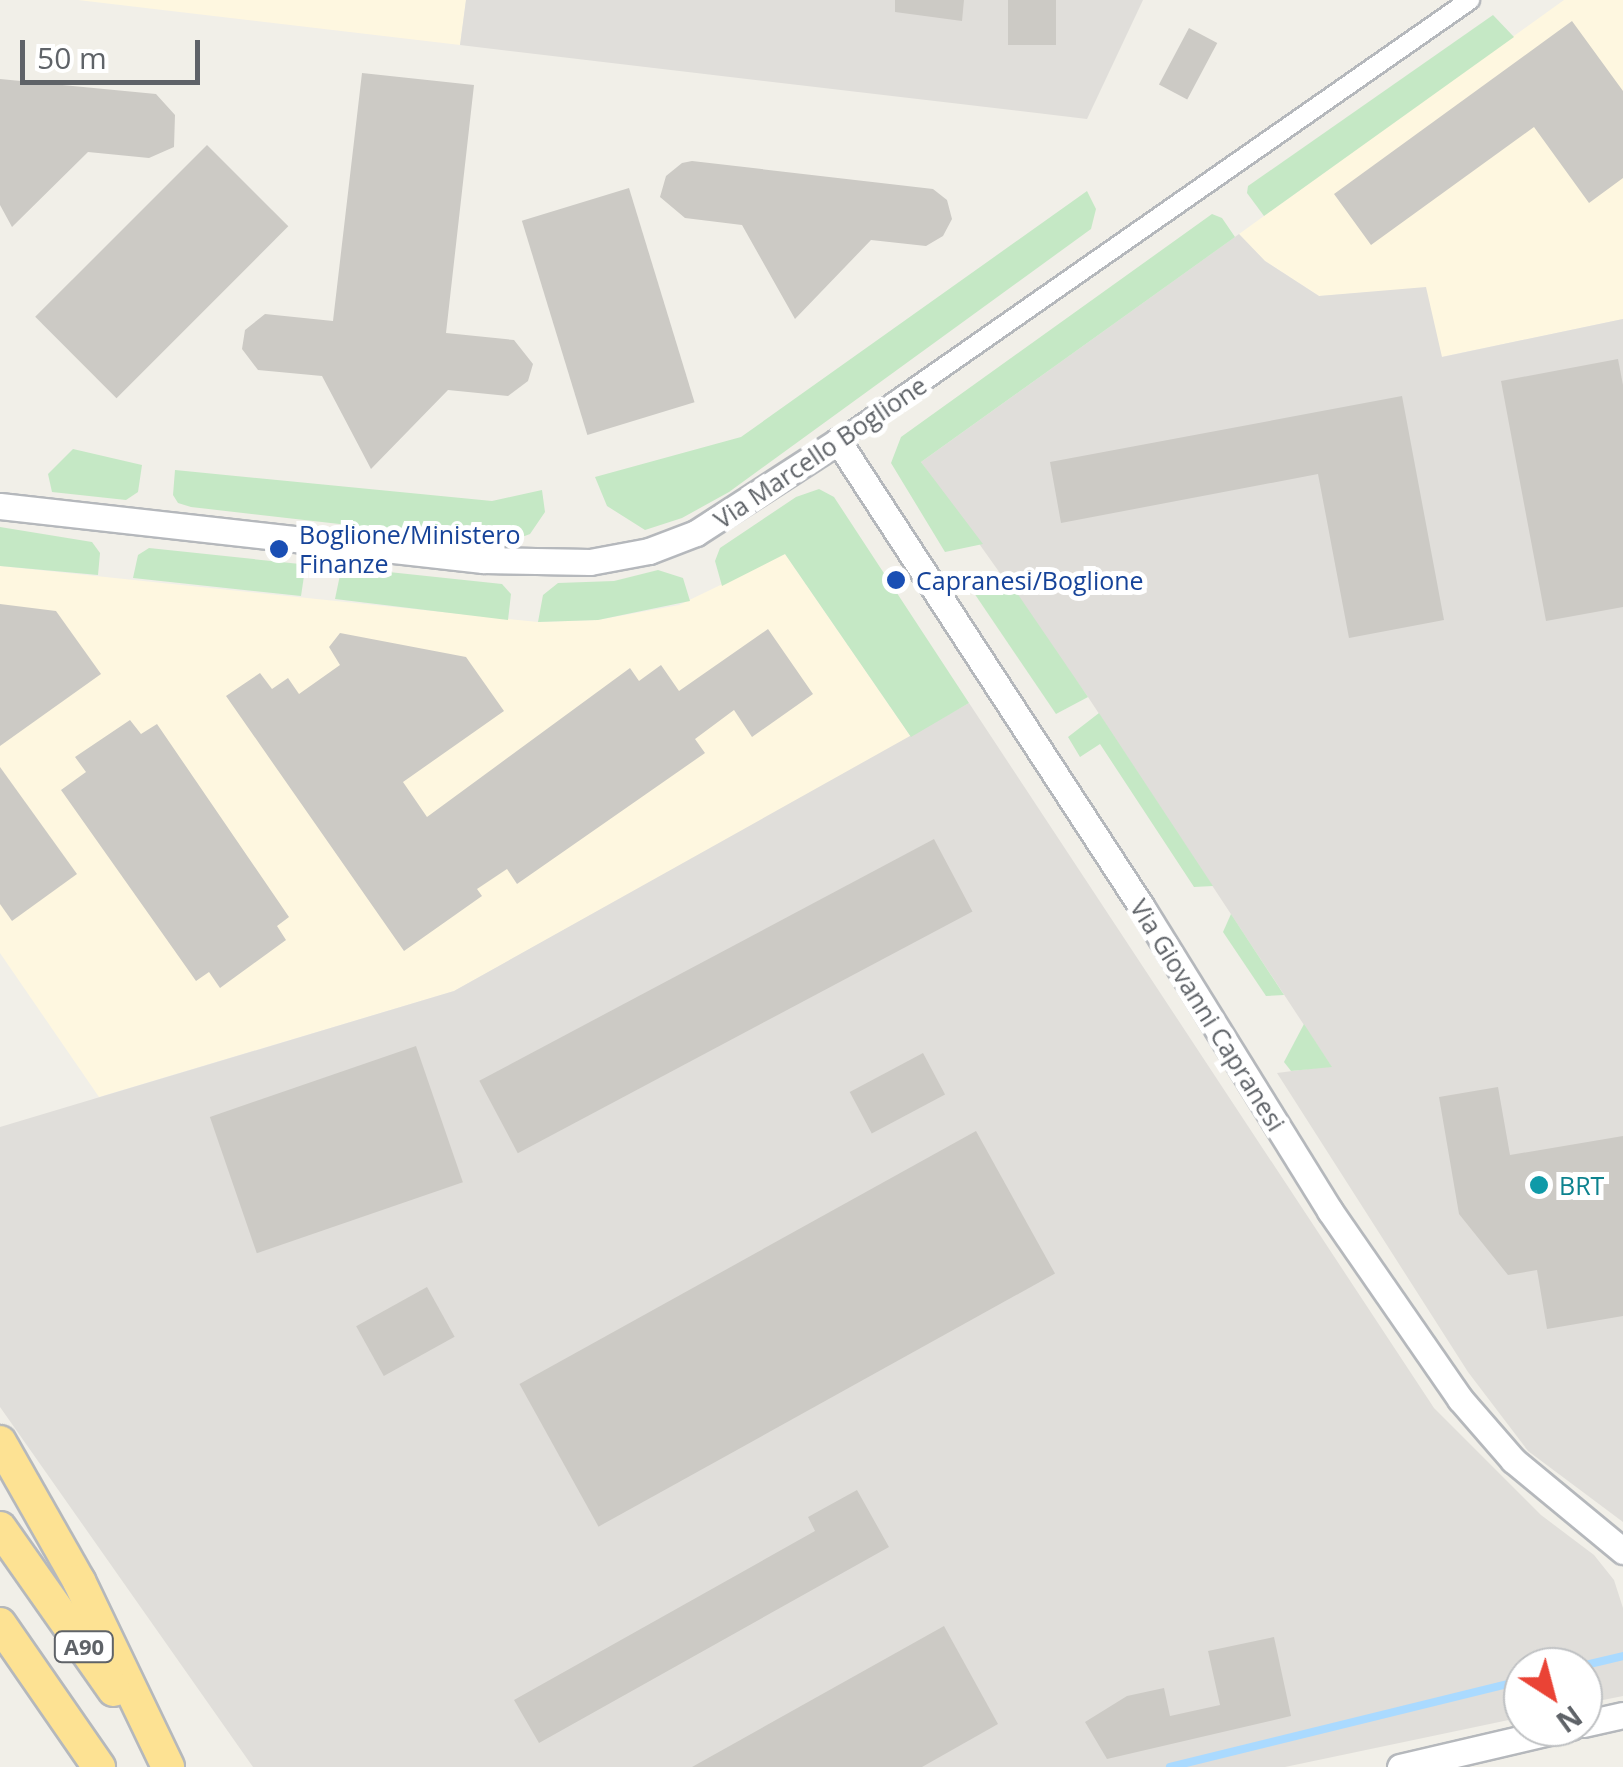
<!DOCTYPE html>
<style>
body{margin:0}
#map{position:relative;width:1623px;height:1767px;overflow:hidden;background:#f1efe8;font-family:"Open Sans",sans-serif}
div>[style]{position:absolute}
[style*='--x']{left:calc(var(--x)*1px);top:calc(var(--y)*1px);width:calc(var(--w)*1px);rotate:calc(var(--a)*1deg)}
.commercial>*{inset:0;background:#fef7e0}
.industrial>*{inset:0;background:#e0deda}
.green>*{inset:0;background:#c5e8c5}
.stream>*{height:8px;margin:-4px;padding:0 4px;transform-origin:4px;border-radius:4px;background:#aadaff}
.building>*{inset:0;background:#cccac5;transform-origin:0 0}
.roads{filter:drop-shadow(2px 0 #b5b8bc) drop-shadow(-2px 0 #b5b8bc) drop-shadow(0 2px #b5b8bc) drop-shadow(0 -2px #b5b8bc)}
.street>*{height:18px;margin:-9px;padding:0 9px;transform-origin:9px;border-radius:9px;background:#fff}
.secondary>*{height:25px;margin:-12.5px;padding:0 12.5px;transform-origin:12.5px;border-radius:12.5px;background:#fff}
.highway>*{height:32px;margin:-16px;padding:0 16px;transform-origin:16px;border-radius:16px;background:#fde293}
.dots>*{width:28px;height:28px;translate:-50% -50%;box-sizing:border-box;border:5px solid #fff;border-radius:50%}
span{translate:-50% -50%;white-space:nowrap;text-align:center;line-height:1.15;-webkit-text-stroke:10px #fff;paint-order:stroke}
.shield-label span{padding:2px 8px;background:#fff;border:2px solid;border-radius:8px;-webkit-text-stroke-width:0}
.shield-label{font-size:22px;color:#5f6368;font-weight:700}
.street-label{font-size:25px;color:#5f6368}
.transit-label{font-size:25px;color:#164399}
.left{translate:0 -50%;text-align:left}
.culture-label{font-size:25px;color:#0d838f}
.north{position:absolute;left:1503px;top:1647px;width:100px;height:100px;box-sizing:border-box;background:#fff;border:2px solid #bfc1c3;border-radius:50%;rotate:144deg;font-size:28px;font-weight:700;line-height:40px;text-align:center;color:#5f6368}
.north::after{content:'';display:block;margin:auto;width:35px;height:45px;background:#ea4335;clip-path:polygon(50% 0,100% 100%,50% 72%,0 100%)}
.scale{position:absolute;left:20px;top:40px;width:180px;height:45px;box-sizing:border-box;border:5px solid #5f6368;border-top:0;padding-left:12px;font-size:30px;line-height:35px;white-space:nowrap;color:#5f6368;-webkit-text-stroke:8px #fff;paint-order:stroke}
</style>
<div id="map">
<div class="commercial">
<i style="clip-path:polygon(78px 0,466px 0,460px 45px)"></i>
<i style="clip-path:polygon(1564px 0,1623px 0,1623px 319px,1441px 357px,1425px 288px,1319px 296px,1265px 261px,1239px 234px)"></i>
<i style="clip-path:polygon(785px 554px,911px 737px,454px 991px,99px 1097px,0 953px,0 566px,538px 622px,598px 620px,679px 605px)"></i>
</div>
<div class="industrial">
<i style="clip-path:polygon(466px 0,1143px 0,1087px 119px,460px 45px)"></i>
<i style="clip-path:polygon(1239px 234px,1265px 261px,1319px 296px,1426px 287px,1442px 357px,1623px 319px,1623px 1522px,1528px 1451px,1468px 1372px,1277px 1073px,1331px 1066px,1088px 697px,921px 462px)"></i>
<i style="clip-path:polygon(969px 703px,1434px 1408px,1541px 1515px,1594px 1555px,1614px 1580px,1623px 1608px,1623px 1696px,1583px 1704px,1583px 1667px,1523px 1667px,1523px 1717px,1285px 1767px,253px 1767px,0 1407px,0 1127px,454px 991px)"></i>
</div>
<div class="green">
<i style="clip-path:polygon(1493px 15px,1514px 37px,1264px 216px,1247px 193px,1248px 186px)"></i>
<i style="clip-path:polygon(1087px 191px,1096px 209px,1091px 229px,729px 492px,682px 518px,645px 530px,607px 506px,595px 477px,741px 437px)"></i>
<i style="clip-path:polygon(1212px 214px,1222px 218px,1235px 237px,921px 462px,983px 544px,945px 552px,891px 463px,901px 437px)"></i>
<i style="clip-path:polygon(73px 449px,142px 465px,138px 492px,126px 500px,52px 492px,48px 474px)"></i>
<i style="clip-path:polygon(175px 470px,492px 501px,542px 490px,545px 512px,530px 534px,506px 543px,191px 507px,178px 503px,173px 495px)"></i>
<i style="clip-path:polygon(819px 489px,834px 497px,969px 703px,911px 737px,785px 554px,722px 586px,715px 561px,720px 548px,796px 497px)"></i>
<i style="clip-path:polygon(0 527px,92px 542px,100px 553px,98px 575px,0 566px)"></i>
<i style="clip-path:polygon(149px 548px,300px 564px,304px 576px,301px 596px,133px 578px,138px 555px)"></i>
<i style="clip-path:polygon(351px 568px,502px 584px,511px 594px,508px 620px,335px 599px,340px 575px)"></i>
<i style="clip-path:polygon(658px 570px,683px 578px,690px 601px,598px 620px,538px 622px,543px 595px,558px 583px,614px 581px)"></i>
<i style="clip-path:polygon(1004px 574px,1088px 697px,1056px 714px,972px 590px,974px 582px)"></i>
<i style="clip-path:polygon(1099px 713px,1213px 886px,1194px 887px,1100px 744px,1080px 757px,1068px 737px)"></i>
<i style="clip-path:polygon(1231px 914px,1284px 995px,1266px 996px,1223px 932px)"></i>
<i style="clip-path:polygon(1304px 1024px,1332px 1067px,1291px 1071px,1284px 1062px)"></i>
</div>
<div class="stream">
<i style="--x:1577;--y:1667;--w:47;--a:-13.4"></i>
<i style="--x:1170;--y:1767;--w:364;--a:-13.8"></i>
</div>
<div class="building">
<i style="clip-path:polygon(895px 0,964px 0,962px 21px,895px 12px)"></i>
<i style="left:1008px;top:0;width:48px;height:45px"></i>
<i style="clip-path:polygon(1572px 21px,1623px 91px,1623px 178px,1589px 203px,1534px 127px,1371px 245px,1334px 194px)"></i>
<i style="left:1189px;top:28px;width:32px;height:64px;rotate:28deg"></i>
<i style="clip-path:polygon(362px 73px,474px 85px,446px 333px,514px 340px,533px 364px,528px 381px,508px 396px,448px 390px,371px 469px,322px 376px,258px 370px,242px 349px,245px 330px,265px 314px,333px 321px)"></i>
<i style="clip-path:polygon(0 79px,156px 94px,175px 115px,174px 147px,149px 158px,88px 152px,12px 227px,0 205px)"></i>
<i style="left:207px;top:145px;width:115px;height:243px;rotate:45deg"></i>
<i style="clip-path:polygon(692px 161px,933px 189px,947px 200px,952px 219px,943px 236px,926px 246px,871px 240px,795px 319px,742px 225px,685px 218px,660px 197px,666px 176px,682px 163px)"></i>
<i style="left:629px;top:188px;width:224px;height:112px;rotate:73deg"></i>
<i style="clip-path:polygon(1618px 359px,1623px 385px,1623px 607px,1546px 621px,1501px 381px)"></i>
<i style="clip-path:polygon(1402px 396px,1444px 620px,1349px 638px,1318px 474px,1061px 523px,1050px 462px)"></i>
<i style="clip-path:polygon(0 604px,56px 611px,101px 674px,0 746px)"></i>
<i style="clip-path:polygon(768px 629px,813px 694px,752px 737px,734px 710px,695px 739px,705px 753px,517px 884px,507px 869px,477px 889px,482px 896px,404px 951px,226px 696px,260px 673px,272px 689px,288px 678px,299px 694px,340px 665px,329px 647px,340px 633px,466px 657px,504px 711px,403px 782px,427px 817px,630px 668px,639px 681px,661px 665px,679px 691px)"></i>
<i style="clip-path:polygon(130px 720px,141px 734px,157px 724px,289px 917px,277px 926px,286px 940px,220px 988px,209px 972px,196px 981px,61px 790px,86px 772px,75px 757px)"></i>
<i style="clip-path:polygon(0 767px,77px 874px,12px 921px,0 904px)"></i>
<i style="left:934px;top:839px;width:82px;height:515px;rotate:62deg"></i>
<i style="left:416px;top:1046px;width:144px;height:218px;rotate:71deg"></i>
<i style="left:923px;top:1053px;width:47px;height:83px;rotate:62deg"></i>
<i style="clip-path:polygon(1498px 1087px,1510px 1155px,1623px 1136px,1623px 1316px,1547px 1329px,1537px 1270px,1508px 1275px,1459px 1214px,1439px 1097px)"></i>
<i style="left:976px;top:1131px;width:163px;height:522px;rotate:61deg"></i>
<i style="left:427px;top:1287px;width:57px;height:81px;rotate:61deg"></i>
<i style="clip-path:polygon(857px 1490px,889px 1547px,539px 1743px,514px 1700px,815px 1531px,808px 1517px)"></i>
<i style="clip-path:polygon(944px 1626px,998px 1724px,922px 1767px,692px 1767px)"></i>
<i style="clip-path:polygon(1274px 1637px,1291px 1716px,1107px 1759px,1085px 1722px,1127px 1696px,1164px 1688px,1170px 1716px,1220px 1705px,1208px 1651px)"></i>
</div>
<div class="roads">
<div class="street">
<i style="--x:838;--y:441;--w:771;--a:-34.91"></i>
</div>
<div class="secondary">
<i style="--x:0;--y:506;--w:486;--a:6.4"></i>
<i style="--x:483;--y:560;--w:107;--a:1.1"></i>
<i style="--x:590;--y:562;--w:60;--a:-10.6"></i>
<i style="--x:649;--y:551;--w:50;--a:-21"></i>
<i style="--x:696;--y:533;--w:169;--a:-32.9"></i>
<i style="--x:838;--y:441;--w:555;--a:56.91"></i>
<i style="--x:1141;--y:906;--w:359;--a:58.2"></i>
<i style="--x:1330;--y:1211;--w:229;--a:55.3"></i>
<i style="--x:1460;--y:1399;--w:81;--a:49"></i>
<i style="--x:1513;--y:1460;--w:143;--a:39.6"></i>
<i style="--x:1583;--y:1724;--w:41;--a:-12.7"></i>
<i style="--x:1400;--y:1767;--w:176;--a:-13.2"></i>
</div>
<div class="highway">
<i style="--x:0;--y:1442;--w:160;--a:60.4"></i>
<i style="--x:79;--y:1581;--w:206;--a:64.4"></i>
<i style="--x:0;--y:1528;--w:198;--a:54.9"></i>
<i style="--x:0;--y:1624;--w:174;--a:55.3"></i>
</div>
</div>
<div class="dots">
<i style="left:279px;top:549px;background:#1a4fb4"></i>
<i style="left:896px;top:580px;background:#1a4fb4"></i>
<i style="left:1539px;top:1185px;background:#0f9aa8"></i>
</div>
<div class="shield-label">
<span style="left:84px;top:1647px">A90</span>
</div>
<div class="street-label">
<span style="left:820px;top:452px;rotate:-34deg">Via Marcello Boglione</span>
<span style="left:1208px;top:1015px;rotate:58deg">Via Giovanni Capranesi</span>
</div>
<div class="transit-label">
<span class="left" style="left:299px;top:549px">Boglione/Ministero<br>Finanze</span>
<span class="left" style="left:916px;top:580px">Capranesi/Boglione</span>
</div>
<div class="culture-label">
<span class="left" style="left:1559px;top:1185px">BRT</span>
</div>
<div class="north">N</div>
<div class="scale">50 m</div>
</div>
